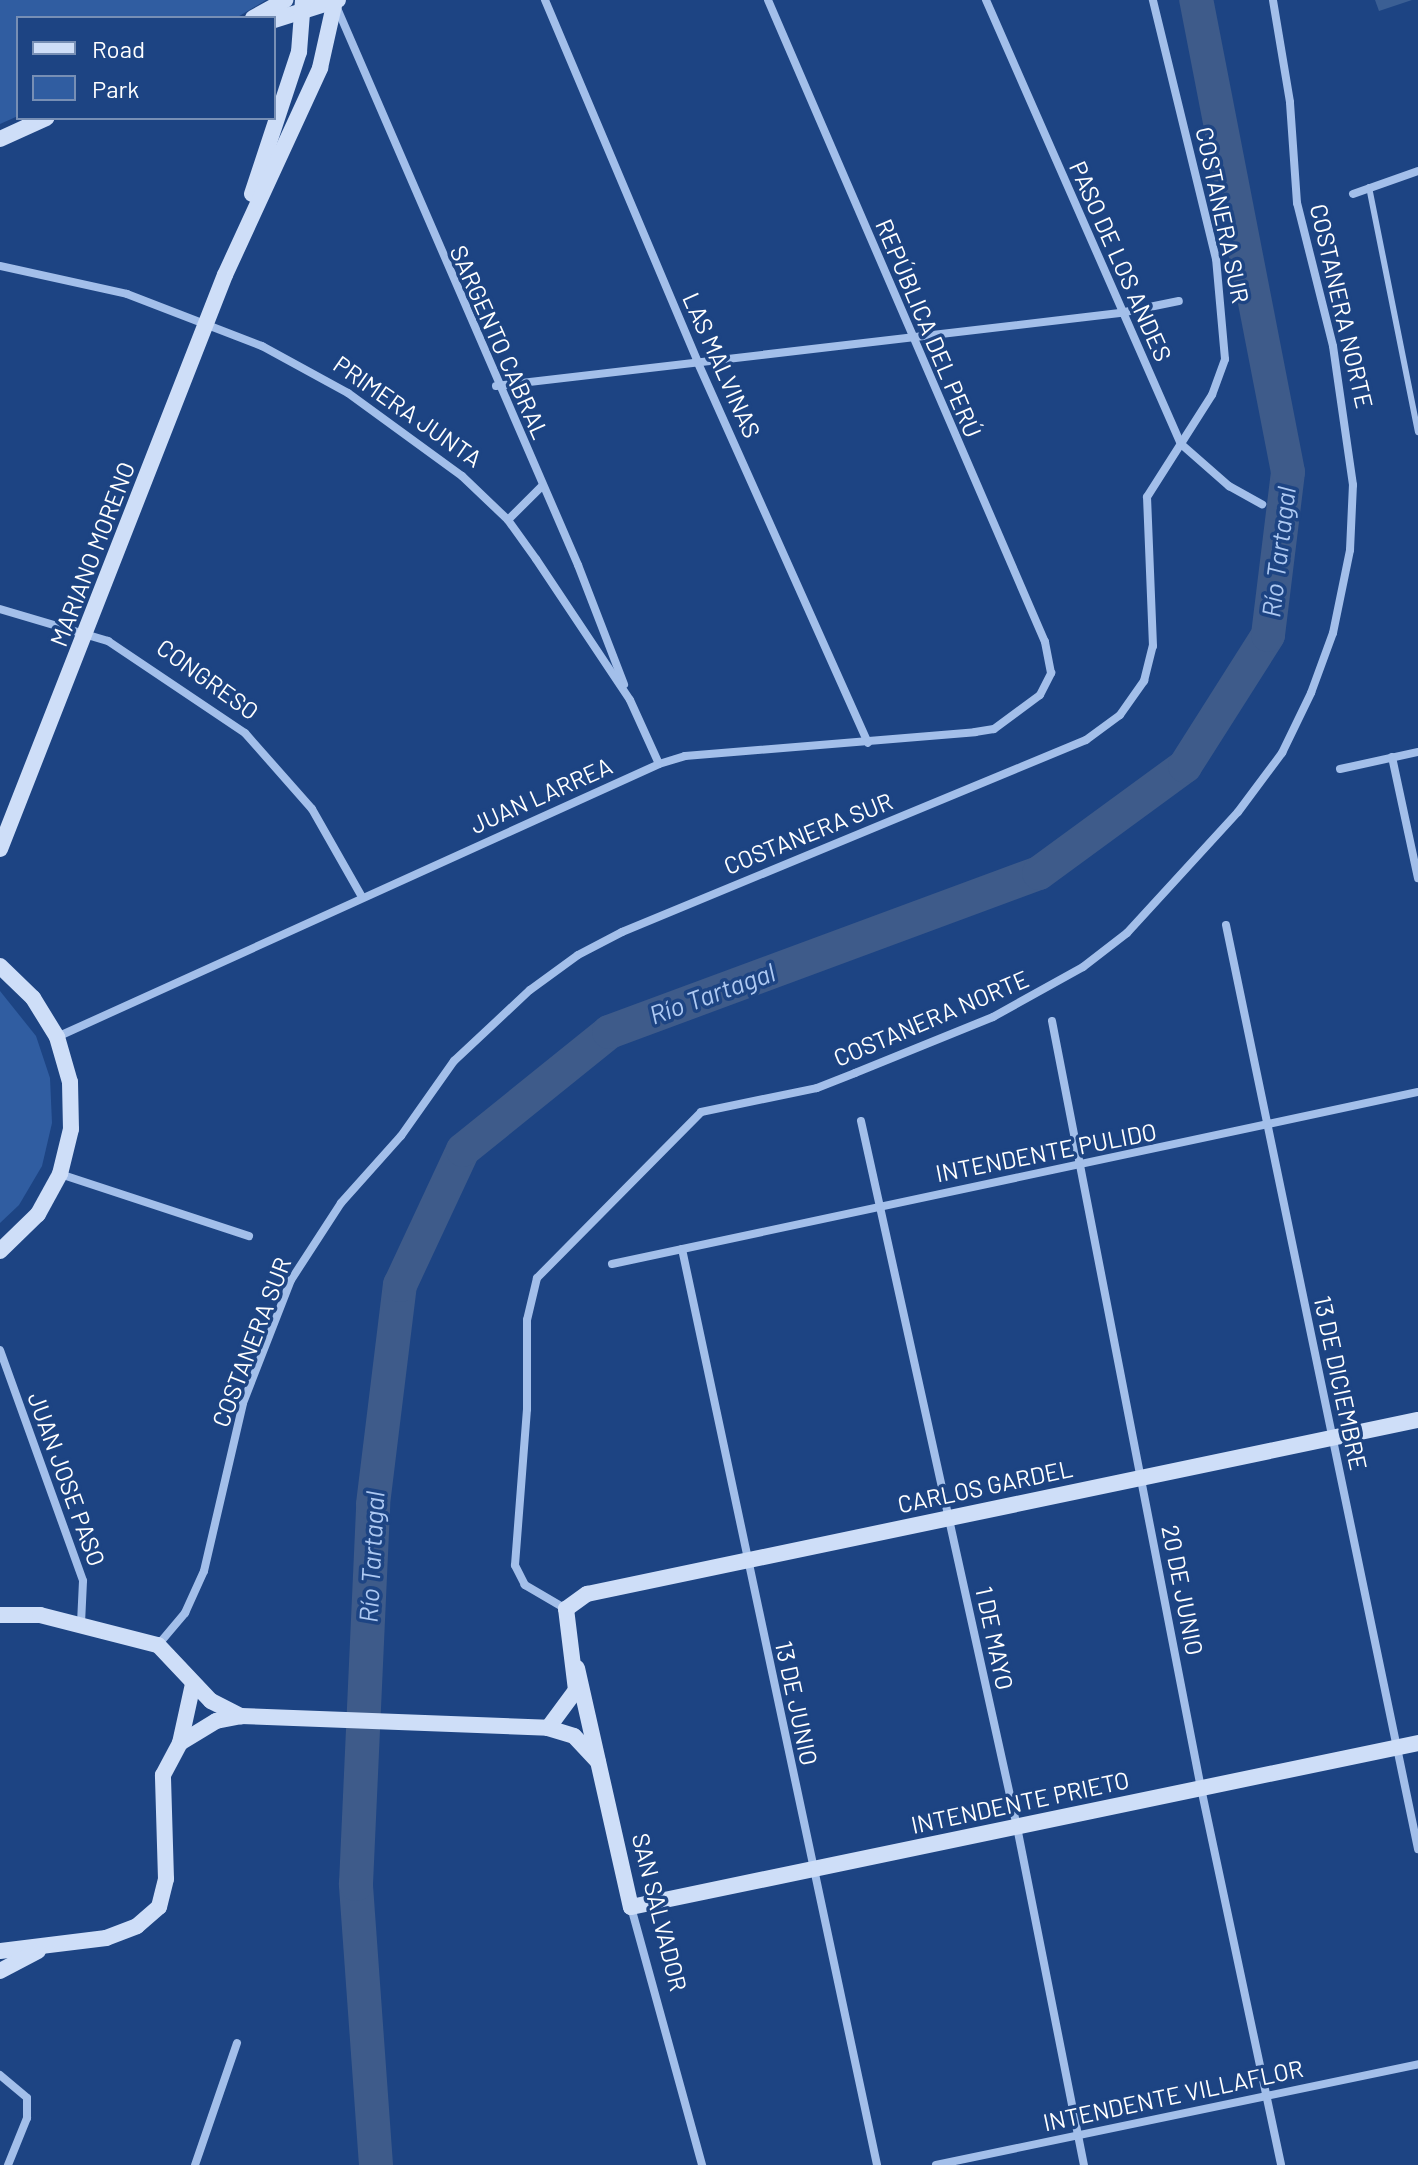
<!DOCTYPE html>
<meta charset="utf-8">
<style>
body{margin:0}
#map{position:relative;width:1418px;height:2165px;overflow:hidden;background:#1d4483;font-family:Barlow,sans-serif}
div>[style]{position:absolute}
[style*='--x']{left:calc(var(--x)*1px);top:calc(var(--y)*1px);width:calc(var(--w)*1px);rotate:calc(var(--a)*1deg)}
.green>*{inset:0;background:#305da1}
.river>*{height:34px;margin:-17px;padding:0 17px;transform-origin:17px;border-radius:17px;background:#3e5b8a}
.lane>*{height:6px;margin:-3px;padding:0 3px;transform-origin:3px;border-radius:3px;background:#a3bfea}
.street>*{height:8px;margin:-4px;padding:0 4px;transform-origin:4px;border-radius:4px;background:#a3bfea}
.secondary>*{height:16px;margin:-8px;padding:0 8px;transform-origin:8px;border-radius:8px;background:#cedef8}
.wall>*{inset:0;background:#3b5f94}
span{translate:-50% -50%;white-space:nowrap;text-align:center;line-height:1.15;-webkit-text-stroke:7px #1d4483;paint-order:stroke}
.street-label{font-size:24px;color:#fff}
.water-label{font-size:26px;color:#aec9f2;font-style:italic}
.legend{position:absolute;left:16px;top:16px;width:260px;height:104px;box-sizing:border-box;background:#1d4483;border:2px solid #778fb5;margin:0;padding:10px 14px;list-style:none;font-size:24px;color:#fff}
.legend li{display:flex;align-items:center;gap:16px;height:40px}
.legend b{width:40px;border:2px solid #778fb5}
</style>
<div id="map">
<div class="green">
<i style="clip-path:polygon(0 0,266px 0,236px 18px,18px 18px,18px 116px,0 124px)"></i>
<i style="clip-path:polygon(0 991px,36px 1036px,50px 1078px,52px 1123px,42px 1166px,19px 1205px,0 1223px)"></i>
</div>
<div class="river">
<i style="--x:376;--y:2165;--w:282;--a:-94.1"></i>
<i style="--x:356;--y:1884;--w:380;--a:-87.4"></i>
<i style="--x:373;--y:1504;--w:221;--a:-83"></i>
<i style="--x:400;--y:1285;--w:149;--a:-65"></i>
<i style="--x:463;--y:1150;--w:188;--a:-38.9"></i>
<i style="--x:609;--y:1032;--w:458;--a:-20.3"></i>
<i style="--x:1039;--y:873;--w:181;--a:-36.2"></i>
<i style="--x:1185;--y:766;--w:155;--a:-57.6"></i>
<i style="--x:1268;--y:635;--w:164;--a:-83"></i>
<i style="--x:1288;--y:472;--w:481;--a:-101"></i>
</div>
<div class="lane">
<i style="--x:1369;--y:187;--w:250;--a:78.7"></i>
</div>
<div class="street">
<i style="--x:545;--y:0;--w:394;--a:67.1"></i>
<i style="--x:698;--y:363;--w:416;--a:65.9"></i>
<i style="--x:986;--y:0;--w:485;--a:66.3"></i>
<i style="--x:1181;--y:444;--w:64;--a:41.2"></i>
<i style="--x:1229;--y:486;--w:38;--a:29"></i>
<i style="--x:337;--y:8;--w:607;--a:66.6"></i>
<i style="--x:578;--y:565;--w:128;--a:68.9"></i>
<i style="--x:1353;--y:194;--w:69;--a:-19.5"></i>
<i style="--x:0;--y:266;--w:130;--a:12.4"></i>
<i style="--x:127;--y:294;--w:145;--a:21.1"></i>
<i style="--x:262;--y:346;--w:98;--a:28.7"></i>
<i style="--x:348;--y:393;--w:141;--a:36.1"></i>
<i style="--x:462;--y:476;--w:64;--a:43.7"></i>
<i style="--x:508;--y:520;--w:48;--a:54.3"></i>
<i style="--x:536;--y:559;--w:169;--a:56.3"></i>
<i style="--x:630;--y:700;--w:70;--a:65.6"></i>
<i style="--x:496;--y:386;--w:628;--a:-6.67"></i>
<i style="--x:1120;--y:313;--w:60;--a:-11.5"></i>
<i style="--x:508;--y:520;--w:48;--a:-45"></i>
<i style="--x:0;--y:609;--w:113;--a:16.5"></i>
<i style="--x:108;--y:641;--w:165;--a:33.9"></i>
<i style="--x:245;--y:733;--w:101;--a:48.6"></i>
<i style="--x:312;--y:809;--w:101;--a:60.4"></i>
<i style="--x:1392;--y:757;--w:124;--a:77.9"></i>
<i style="--x:1340;--y:769;--w:80;--a:-12.3"></i>
<i style="--x:1226;--y:925;--w:944;--a:78.26"></i>
<i style="--x:1052;--y:1021;--w:781;--a:79.01"></i>
<i style="--x:1201;--y:1788;--w:385;--a:78"></i>
<i style="--x:57;--y:1037;--w:661;--a:-24.39"></i>
<i style="--x:659;--y:764;--w:27;--a:-17"></i>
<i style="--x:685;--y:756;--w:291;--a:-4.7"></i>
<i style="--x:975;--y:732;--w:19;--a:-9"></i>
<i style="--x:994;--y:729;--w:57;--a:-36.5"></i>
<i style="--x:1040;--y:695;--w:25;--a:-63"></i>
<i style="--x:1051;--y:673;--w:32;--a:-101"></i>
<i style="--x:1045;--y:642;--w:699;--a:-113.34"></i>
<i style="--x:861;--y:1121;--w:723;--a:77.54"></i>
<i style="--x:1017;--y:1827;--w:345;--a:78.8"></i>
<i style="--x:60;--y:1174;--w:199;--a:18.2"></i>
<i style="--x:682;--y:1249;--w:937;--a:77.98"></i>
<i style="--x:612;--y:1264;--w:824;--a:-12.05"></i>
<i style="--x:0;--y:1350;--w:245;--a:70.2"></i>
<i style="--x:83;--y:1581;--w:42;--a:92.7"></i>
<i style="--x:566;--y:1609;--w:48;--a:-149.7"></i>
<i style="--x:525;--y:1585;--w:22;--a:-117"></i>
<i style="--x:515;--y:1565;--w:156;--a:-85.6"></i>
<i style="--x:527;--y:1409;--w:89;--a:-90"></i>
<i style="--x:527;--y:1320;--w:43;--a:-76.6"></i>
<i style="--x:537;--y:1278;--w:233;--a:-45.3"></i>
<i style="--x:701;--y:1112;--w:118;--a:-11.7"></i>
<i style="--x:817;--y:1088;--w:41;--a:-21.5"></i>
<i style="--x:855;--y:1073;--w:149;--a:-22.1"></i>
<i style="--x:993;--y:1017;--w:103;--a:-29.1"></i>
<i style="--x:1083;--y:967;--w:56;--a:-37.7"></i>
<i style="--x:1127;--y:933;--w:164;--a:-47.5"></i>
<i style="--x:1238;--y:812;--w:74;--a:-53.3"></i>
<i style="--x:1282;--y:753;--w:67;--a:-64.2"></i>
<i style="--x:1311;--y:693;--w:64;--a:-69.9"></i>
<i style="--x:1333;--y:633;--w:85;--a:-78.4"></i>
<i style="--x:1350;--y:550;--w:65;--a:-87.4"></i>
<i style="--x:1353;--y:485;--w:140;--a:-98.2"></i>
<i style="--x:1333;--y:346;--w:147;--a:-104.1"></i>
<i style="--x:1297;--y:203;--w:101;--a:-94"></i>
<i style="--x:1290;--y:102;--w:103;--a:-99.5"></i>
<i style="--x:158;--y:1645;--w:42;--a:-49.8"></i>
<i style="--x:185;--y:1613;--w:46;--a:-65.7"></i>
<i style="--x:204;--y:1571;--w:172;--a:-76.9"></i>
<i style="--x:243;--y:1403;--w:132;--a:-68.7"></i>
<i style="--x:291;--y:1280;--w:92;--a:-57"></i>
<i style="--x:341;--y:1203;--w:90;--a:-48.2"></i>
<i style="--x:401;--y:1136;--w:92;--a:-54.8"></i>
<i style="--x:454;--y:1061;--w:104;--a:-43.1"></i>
<i style="--x:530;--y:990;--w:59;--a:-36.1"></i>
<i style="--x:578;--y:955;--w:50;--a:-27.6"></i>
<i style="--x:622;--y:932;--w:502;--a:-22.48"></i>
<i style="--x:1086;--y:740;--w:42;--a:-36.3"></i>
<i style="--x:1120;--y:715;--w:42;--a:-54.8"></i>
<i style="--x:1144;--y:681;--w:36;--a:-76"></i>
<i style="--x:1153;--y:646;--w:149;--a:-92.3"></i>
<i style="--x:1147;--y:497;--w:121;--a:-57.5"></i>
<i style="--x:1212;--y:395;--w:38;--a:-70"></i>
<i style="--x:1225;--y:359;--w:100;--a:-95.1"></i>
<i style="--x:1216;--y:259;--w:267;--a:-103.7"></i>
<i style="--x:631;--y:1907;--w:268;--a:74.6"></i>
<i style="--x:0;--y:2075;--w:35;--a:40"></i>
<i style="--x:27;--y:2098;--w:20;--a:90"></i>
<i style="--x:27;--y:2118;--w:51;--a:112"></i>
<i style="--x:195;--y:2165;--w:129;--a:-71"></i>
<i style="--x:936;--y:2165;--w:492;--a:-11.8"></i>
</div>
<div class="secondary">
<i style="--x:253;--y:18;--w:37;--a:-29"></i>
<i style="--x:274;--y:20;--w:67;--a:-17.4"></i>
<i style="--x:0;--y:139;--w:51;--a:-24.5"></i>
<i style="--x:252;--y:194;--w:150;--a:-71.7"></i>
<i style="--x:299;--y:52;--w:52;--a:-85.6"></i>
<i style="--x:0;--y:849;--w:617;--a:-68.6"></i>
<i style="--x:225;--y:275;--w:228;--a:-65.3"></i>
<i style="--x:320;--y:68;--w:69;--a:-77.4"></i>
<i style="--x:0;--y:966;--w:46;--a:44.1"></i>
<i style="--x:33;--y:998;--w:46;--a:58.4"></i>
<i style="--x:57;--y:1037;--w:47;--a:73.9"></i>
<i style="--x:70;--y:1082;--w:47;--a:88.8"></i>
<i style="--x:71;--y:1129;--w:46;--a:103.7"></i>
<i style="--x:60;--y:1174;--w:46;--a:118.8"></i>
<i style="--x:38;--y:1214;--w:53;--a:135.8"></i>
<i style="--x:0;--y:1615;--w:40;--a:0"></i>
<i style="--x:40;--y:1615;--w:122;--a:14.3"></i>
<i style="--x:158;--y:1645;--w:77;--a:46.6"></i>
<i style="--x:211;--y:1701;--w:34;--a:27"></i>
<i style="--x:577;--y:1668;--w:245;--a:77.3"></i>
<i style="--x:631;--y:1907;--w:804;--a:-11.77"></i>
<i style="--x:548;--y:1728;--w:47;--a:-53.6"></i>
<i style="--x:576;--y:1690;--w:82;--a:-97"></i>
<i style="--x:566;--y:1609;--w:26;--a:-36"></i>
<i style="--x:587;--y:1594;--w:849;--a:-11.83"></i>
<i style="--x:180;--y:1743;--w:42;--a:-31.4"></i>
<i style="--x:216;--y:1721;--w:25;--a:-11"></i>
<i style="--x:241;--y:1716;--w:307;--a:2.2"></i>
<i style="--x:548;--y:1728;--w:27;--a:17"></i>
<i style="--x:574;--y:1736;--w:35;--a:47"></i>
<i style="--x:0;--y:1951;--w:107;--a:-7"></i>
<i style="--x:106;--y:1938;--w:33;--a:-21"></i>
<i style="--x:137;--y:1926;--w:29;--a:-41"></i>
<i style="--x:159;--y:1907;--w:29;--a:-76"></i>
<i style="--x:166;--y:1879;--w:104;--a:-91.7"></i>
<i style="--x:163;--y:1775;--w:36;--a:-62"></i>
<i style="--x:180;--y:1743;--w:60;--a:-77.6"></i>
<i style="--x:0;--y:1971;--w:43;--a:-27.8"></i>
</div>
<div class="wall">
<i style="clip-path:polygon(1375px 0,1412px 0,1379px 11px)"></i>
</div>
<div class="street-label">
<span style="left:1223px;top:215px;rotate:78deg">COSTANERA SUR</span>
<span style="left:1121px;top:261px;rotate:66deg">PASO DE LOS ANDES</span>
<span style="left:1342px;top:306px;rotate:77deg">COSTANERA NORTE</span>
<span style="left:929px;top:328px;rotate:67deg">REPÚBLICA DEL PERÚ</span>
<span style="left:500px;top:342px;rotate:66deg">SARGENTO CABRAL</span>
<span style="left:722px;top:365px;rotate:66deg">LAS MALVINAS</span>
<span style="left:408px;top:411px;rotate:35deg">PRIMERA JUNTA</span>
<span style="left:92px;top:554px;rotate:-69deg">MARIANO MORENO</span>
<span style="left:208px;top:679px;rotate:36deg">CONGRESO</span>
<span style="left:541px;top:795px;rotate:-24deg">JUAN LARREA</span>
<span style="left:808px;top:833px;rotate:-22deg">COSTANERA SUR</span>
<span style="left:931px;top:1018px;rotate:-23deg">COSTANERA NORTE</span>
<span style="left:1046px;top:1152px;rotate:-11deg">INTENDENTE PULIDO</span>
<span style="left:251px;top:1342px;rotate:-69deg">COSTANERA SUR</span>
<span style="left:1341px;top:1383px;rotate:78deg">13 DE DICIEMBRE</span>
<span style="left:67px;top:1479px;rotate:70deg">JUAN JOSE PASO</span>
<span style="left:985px;top:1486px;rotate:-12deg">CARLOS GARDEL</span>
<span style="left:1183px;top:1590px;rotate:79deg">20 DE JUNIO</span>
<span style="left:995px;top:1638px;rotate:78deg">1 DE MAYO</span>
<span style="left:797px;top:1703px;rotate:78deg">13 DE JUNIO</span>
<span style="left:1020px;top:1802px;rotate:-12deg">INTENDENTE PRIETO</span>
<span style="left:660px;top:1912px;rotate:76deg">SAN SALVADOR</span>
<span style="left:1173px;top:2095px;rotate:-12deg">INTENDENTE VILLAFLOR</span>
</div>
<div class="water-label">
<span style="left:1278px;top:552px;rotate:-83deg">Río Tartagal</span>
<span style="left:712px;top:993px;rotate:-20deg">Río Tartagal</span>
<span style="left:371px;top:1557px;rotate:-87deg">Río Tartagal</span>
</div>
<ul class="legend">
<li><b style="height:10px;background:#cedef8"></b>Road</li>
<li><b style="height:22px;background:#305da1"></b>Park</li>
</ul>
</div>
